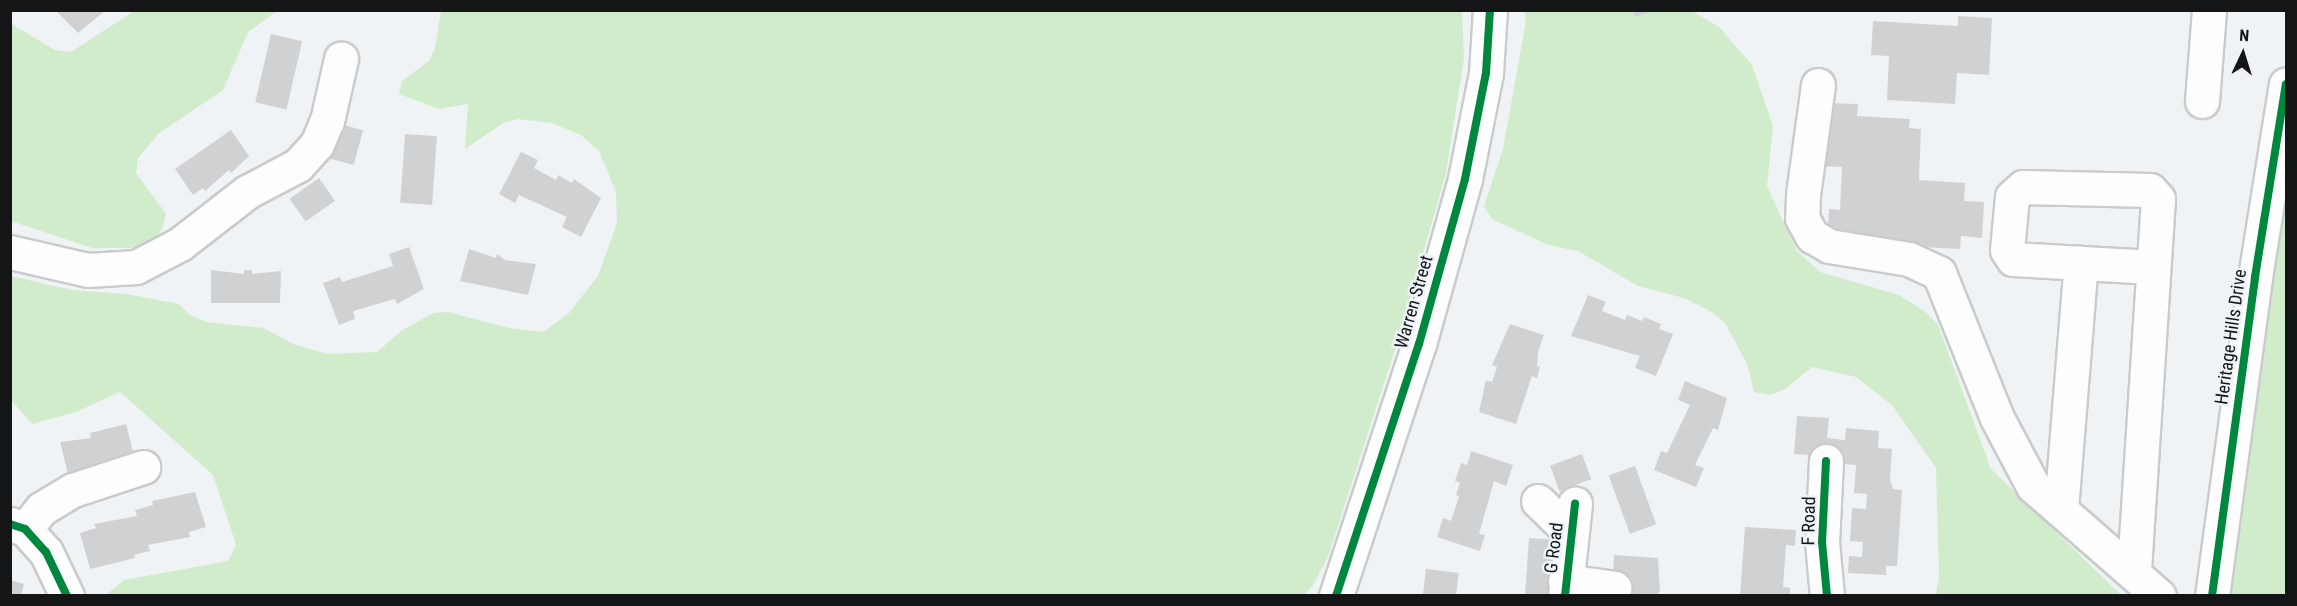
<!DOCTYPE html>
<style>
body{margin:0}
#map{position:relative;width:2297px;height:606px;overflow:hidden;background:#f0f3f5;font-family:"Roboto Condensed",sans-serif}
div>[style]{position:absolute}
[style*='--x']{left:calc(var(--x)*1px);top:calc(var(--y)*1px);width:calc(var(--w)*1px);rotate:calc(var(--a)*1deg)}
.green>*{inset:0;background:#d0ecca}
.building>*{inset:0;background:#d0d1d3;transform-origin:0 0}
.roads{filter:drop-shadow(2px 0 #c9cbcc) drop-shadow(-2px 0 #c9cbcc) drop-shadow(0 2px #c9cbcc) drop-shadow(0 -2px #c9cbcc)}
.minor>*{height:33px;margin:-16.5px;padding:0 16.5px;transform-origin:16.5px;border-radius:16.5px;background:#fdfdfe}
.cycleway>*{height:8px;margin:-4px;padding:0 4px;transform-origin:4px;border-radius:4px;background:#00873e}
span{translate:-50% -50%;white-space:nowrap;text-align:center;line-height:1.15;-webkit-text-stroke:5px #eef3f7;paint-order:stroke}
.street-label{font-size:18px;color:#131516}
.frame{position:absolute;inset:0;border:12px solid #131516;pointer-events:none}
.north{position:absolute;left:2213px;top:24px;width:60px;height:60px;-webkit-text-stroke:4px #eef3f7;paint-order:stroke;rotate:4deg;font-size:16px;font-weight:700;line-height:24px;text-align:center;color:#131516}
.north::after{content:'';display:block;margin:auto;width:21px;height:27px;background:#131516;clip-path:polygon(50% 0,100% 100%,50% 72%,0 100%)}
</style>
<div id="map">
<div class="green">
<i style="clip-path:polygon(1690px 10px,1719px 27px,1752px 65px,1773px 126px,1767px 186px,1797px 251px,1820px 272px,1899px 295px,1927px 313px,1938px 325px,1991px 469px,2121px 595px,1936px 595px,1939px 575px,1936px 468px,1892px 405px,1856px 377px,1812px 367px,1785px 389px,1770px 395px,1754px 392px,1747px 364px,1725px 323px,1712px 312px,1684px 298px,1638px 286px,1578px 251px,1548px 245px,1492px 219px,1484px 206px,1503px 149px,1526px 21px,1524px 11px)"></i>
<i style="clip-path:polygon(134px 11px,277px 11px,248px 32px,223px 90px,158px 134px,138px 158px,136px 173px,166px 214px,162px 229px,153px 241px,140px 248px,92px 248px,11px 221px,10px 23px,55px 50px,71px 52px)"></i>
<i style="clip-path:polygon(441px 11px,1462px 11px,1464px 59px,1446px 173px,1401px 331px,1328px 557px,1313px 585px,1303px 596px,106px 595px,124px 580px,228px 561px,236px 545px,213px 475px,120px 392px,76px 412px,32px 424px,11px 400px,11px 276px,72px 290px,126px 294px,179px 304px,190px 315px,206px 322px,264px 328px,293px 344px,327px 354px,377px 352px,401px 331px,433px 313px,448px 312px,509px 328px,543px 332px,569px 313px,598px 276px,617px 223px,616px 192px,599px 151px,581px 135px,552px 123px,518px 119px,503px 123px,465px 149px,468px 104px,439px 109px,399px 94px,402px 81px,429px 61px,435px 48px)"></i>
<i style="clip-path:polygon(2286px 172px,2286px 595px,2230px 596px,2283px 186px)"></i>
</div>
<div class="building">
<i style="clip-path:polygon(55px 10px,106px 10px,78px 33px)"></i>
<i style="clip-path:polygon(1633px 10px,1653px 10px,1653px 11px,1635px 17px)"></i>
<i style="clip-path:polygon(1958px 16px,1992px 18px,1989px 75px,1957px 73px,1955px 104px,1887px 100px,1889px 56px,1871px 55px,1873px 21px,1958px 26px)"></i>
<i style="left:271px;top:34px;width:32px;height:70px;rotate:13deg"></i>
<i style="clip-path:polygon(1823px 103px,1858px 104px,1857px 116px,1910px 119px,1909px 128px,1921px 129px,1919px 180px,1965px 183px,1964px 201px,1984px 202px,1982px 238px,1961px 236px,1960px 249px,1827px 242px,1829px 209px,1840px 210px,1842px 167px,1820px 166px)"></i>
<i style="left:336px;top:123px;width:28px;height:36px;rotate:15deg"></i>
<i style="clip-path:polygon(231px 130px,249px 156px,231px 173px,229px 170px,205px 191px,203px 188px,193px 195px,175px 169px)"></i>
<i style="left:405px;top:134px;width:32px;height:69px;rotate:4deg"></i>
<i style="clip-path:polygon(521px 152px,538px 160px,534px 168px,556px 180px,558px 175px,572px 183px,574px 179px,601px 198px,581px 237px,562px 227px,567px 217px,519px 195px,515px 203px,499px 194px)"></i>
<i style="left:319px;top:178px;width:28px;height:36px;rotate:55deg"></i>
<i style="clip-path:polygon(409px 247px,424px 289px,397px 304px,395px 299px,353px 311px,355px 319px,339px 325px,323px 283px,340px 277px,342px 282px,393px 266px,389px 254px)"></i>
<i style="clip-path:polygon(469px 249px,496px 258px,497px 254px,505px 260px,536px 264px,528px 295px,460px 281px)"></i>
<i style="clip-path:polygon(211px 270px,244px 274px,244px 270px,252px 270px,252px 274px,281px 271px,280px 303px,211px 303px)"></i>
<i style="clip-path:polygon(1588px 295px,1606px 302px,1602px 311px,1625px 320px,1627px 315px,1642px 321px,1644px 317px,1661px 324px,1659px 329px,1673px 334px,1656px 376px,1635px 368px,1640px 356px,1571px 336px)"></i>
<i style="clip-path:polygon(1510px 324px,1544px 335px,1538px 352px,1537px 366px,1540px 367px,1537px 378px,1532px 376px,1516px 424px,1479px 412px,1486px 380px,1492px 382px,1497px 367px,1492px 365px)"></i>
<i style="clip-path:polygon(1685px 381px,1727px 398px,1718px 430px,1713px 428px,1695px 465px,1704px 468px,1696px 487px,1654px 470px,1661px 451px,1667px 453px,1690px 405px,1678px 400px)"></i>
<i style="clip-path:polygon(1797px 416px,1829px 418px,1827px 438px,1845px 440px,1846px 428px,1879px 431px,1878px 448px,1892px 449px,1890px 479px,1893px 489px,1902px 490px,1897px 566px,1886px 566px,1886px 575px,1848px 573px,1849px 556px,1862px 557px,1863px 542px,1850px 541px,1852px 508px,1866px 509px,1867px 494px,1854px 493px,1856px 465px,1809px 461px,1810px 455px,1794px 454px)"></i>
<i style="clip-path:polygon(126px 424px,134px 455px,68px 474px,60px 442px,91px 438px,90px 433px)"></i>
<i style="clip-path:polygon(1471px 451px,1513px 465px,1506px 486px,1494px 481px,1479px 534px,1485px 535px,1480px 551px,1437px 537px,1443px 518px,1451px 521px,1459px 496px,1456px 495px,1460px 483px,1455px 481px,1461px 463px,1467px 465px)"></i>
<i style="left:1582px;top:454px;width:27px;height:34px;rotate:70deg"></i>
<i style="left:1635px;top:466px;width:62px;height:28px;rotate:70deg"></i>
<i style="clip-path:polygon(195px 492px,206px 527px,189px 532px,190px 537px,148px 545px,150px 551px,134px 555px,135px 558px,90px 569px,80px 533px,96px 528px,94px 524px,137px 516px,135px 510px,153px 505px,152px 501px)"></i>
<i style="clip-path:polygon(1745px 527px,1796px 530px,1795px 546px,1786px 545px,1783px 587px,1790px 588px,1790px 596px,1740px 596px)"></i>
<i style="left:1529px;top:538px;width:32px;height:58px;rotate:4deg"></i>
<i style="clip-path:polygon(1614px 555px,1658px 558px,1660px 591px,1656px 596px,1622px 596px,1613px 576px)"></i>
<i style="left:1426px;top:569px;width:33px;height:25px;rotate:7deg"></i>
<i style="clip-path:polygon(10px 580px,24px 584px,21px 596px,10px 596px)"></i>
</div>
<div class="roads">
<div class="minor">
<i style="--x:1818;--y:85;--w:111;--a:97.8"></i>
<i style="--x:1803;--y:195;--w:23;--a:92"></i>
<i style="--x:1802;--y:218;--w:21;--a:61"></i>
<i style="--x:1812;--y:236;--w:20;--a:30"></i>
<i style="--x:1829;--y:246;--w:81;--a:9.2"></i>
<i style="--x:1909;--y:259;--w:33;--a:25"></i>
<i style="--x:1939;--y:273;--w:156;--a:68.2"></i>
<i style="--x:1997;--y:418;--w:77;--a:62.1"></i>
<i style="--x:2033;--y:486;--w:167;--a:41.1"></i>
<i style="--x:2202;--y:101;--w:91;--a:-85.6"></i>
<i style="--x:10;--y:252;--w:80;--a:13"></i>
<i style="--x:88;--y:270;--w:48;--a:-3.6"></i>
<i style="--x:136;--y:267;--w:50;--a:-27.6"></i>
<i style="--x:180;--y:244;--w:85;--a:-37.8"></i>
<i style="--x:247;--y:192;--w:58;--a:-27.9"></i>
<i style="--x:298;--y:165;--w:28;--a:-48"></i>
<i style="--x:317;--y:144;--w:25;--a:-67"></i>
<i style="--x:327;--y:121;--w:64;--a:-77.3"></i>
<i style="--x:1826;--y:461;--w:81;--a:92.8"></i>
<i style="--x:1822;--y:542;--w:54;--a:84.7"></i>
<i style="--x:1538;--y:501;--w:46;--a:44.1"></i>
<i style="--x:2061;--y:509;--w:247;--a:-85.4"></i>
<i style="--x:10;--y:524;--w:16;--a:18"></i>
<i style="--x:25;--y:529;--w:31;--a:48"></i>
<i style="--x:46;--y:552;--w:49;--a:64.5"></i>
<i style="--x:25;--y:529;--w:26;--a:-51"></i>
<i style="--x:41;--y:509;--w:37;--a:-31"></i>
<i style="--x:73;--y:490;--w:74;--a:-18.2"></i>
<i style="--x:2134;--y:570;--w:372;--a:-86.3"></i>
<i style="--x:2158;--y:199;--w:12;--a:-132"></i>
<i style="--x:2150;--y:190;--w:127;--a:-178.6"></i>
<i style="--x:2023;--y:187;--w:15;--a:138"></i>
<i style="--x:2012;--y:197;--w:53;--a:95.4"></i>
<i style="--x:2007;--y:250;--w:11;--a:56"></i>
<i style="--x:2013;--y:259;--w:140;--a:3.3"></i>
<i style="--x:1565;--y:581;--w:50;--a:8"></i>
<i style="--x:1336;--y:596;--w:265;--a:-71.8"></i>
<i style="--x:1419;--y:344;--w:171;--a:-74.4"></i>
<i style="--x:1465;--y:179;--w:108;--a:-78.8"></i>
<i style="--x:1486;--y:73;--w:63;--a:-86.4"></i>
<i style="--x:1565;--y:596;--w:93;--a:-83.8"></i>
<i style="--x:2212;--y:596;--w:322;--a:-82.3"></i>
<i style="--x:2255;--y:277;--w:195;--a:-80.9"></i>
</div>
</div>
<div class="cycleway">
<i style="--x:1826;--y:461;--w:81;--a:92.8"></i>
<i style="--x:1822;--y:542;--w:54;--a:84.7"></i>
<i style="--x:10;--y:524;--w:16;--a:18"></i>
<i style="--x:25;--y:529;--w:31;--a:48"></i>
<i style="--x:46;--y:552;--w:49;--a:64.5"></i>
<i style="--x:1336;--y:596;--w:265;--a:-71.8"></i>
<i style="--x:1419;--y:344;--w:171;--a:-74.4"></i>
<i style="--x:1465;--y:179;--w:108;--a:-78.8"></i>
<i style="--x:1486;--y:73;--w:63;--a:-86.4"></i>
<i style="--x:1565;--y:596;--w:93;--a:-83.8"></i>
<i style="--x:2212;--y:596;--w:322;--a:-82.3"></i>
<i style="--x:2255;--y:277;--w:195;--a:-80.9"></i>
</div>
<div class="street-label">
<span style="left:1414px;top:302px;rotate:-74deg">Warren Street</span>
<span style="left:2231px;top:337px;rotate:-82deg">Heritage Hills Drive</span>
<span style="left:1809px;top:521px;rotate:-89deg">F Road</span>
<span style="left:1554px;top:548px;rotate:-83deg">G Road</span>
</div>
<div class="frame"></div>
<div class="north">N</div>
</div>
